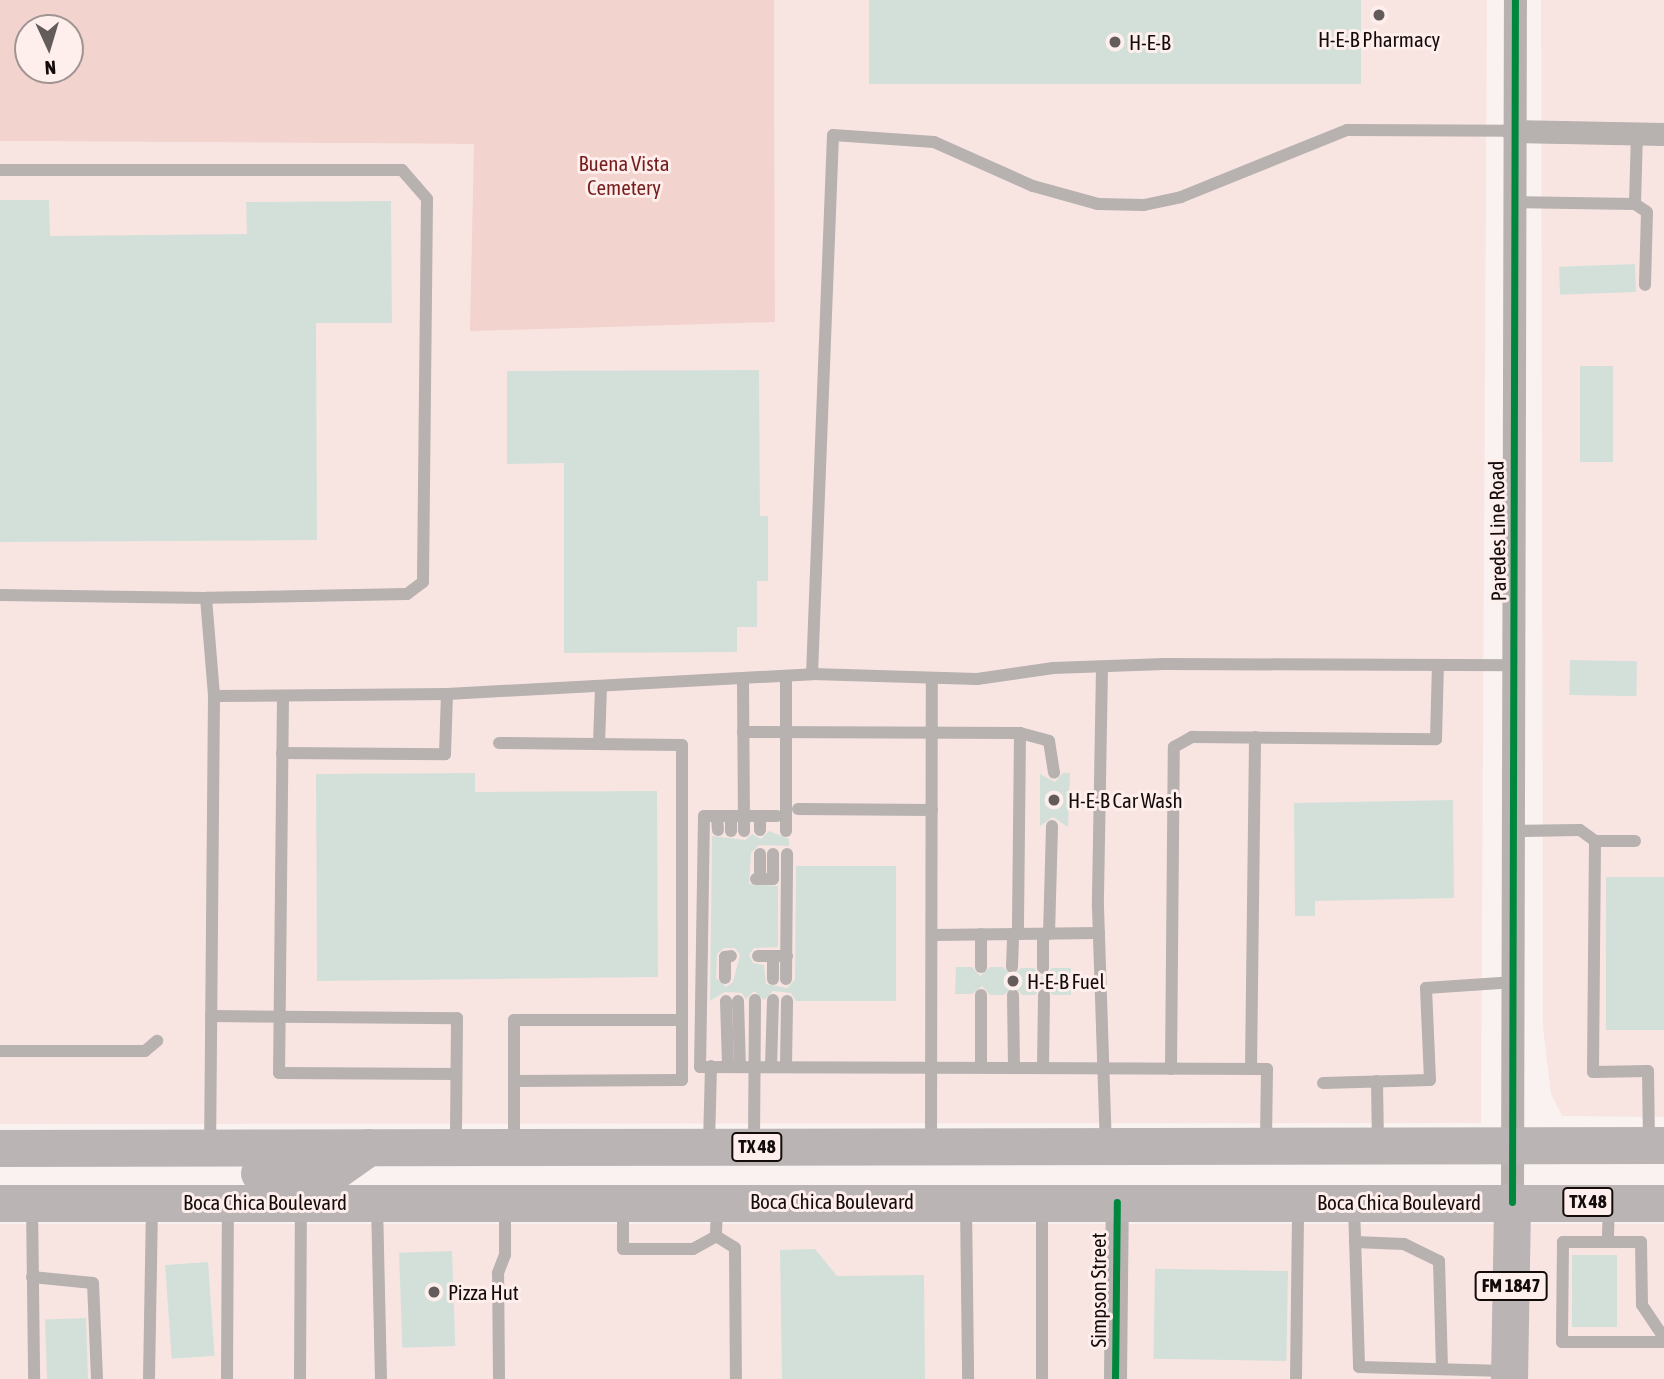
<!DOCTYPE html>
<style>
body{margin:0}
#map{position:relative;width:1664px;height:1379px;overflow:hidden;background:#faf2f0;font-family:"Asap Condensed",sans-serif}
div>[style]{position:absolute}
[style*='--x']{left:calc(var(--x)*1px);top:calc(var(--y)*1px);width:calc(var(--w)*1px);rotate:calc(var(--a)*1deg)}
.built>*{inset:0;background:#f8e5e2;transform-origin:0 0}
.green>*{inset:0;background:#f2d3ce}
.building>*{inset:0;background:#d3e0da;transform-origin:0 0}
.lane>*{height:12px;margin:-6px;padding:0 6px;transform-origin:6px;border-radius:6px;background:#b7b1b0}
.street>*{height:23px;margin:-11.5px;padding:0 11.5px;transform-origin:11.5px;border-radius:11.5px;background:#b7b1b0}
.primary>*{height:37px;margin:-18.5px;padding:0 18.5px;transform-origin:18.5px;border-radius:18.5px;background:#bab5b4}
.cycleway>*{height:7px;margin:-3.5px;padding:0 3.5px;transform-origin:3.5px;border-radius:3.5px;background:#00873e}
.dots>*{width:19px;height:19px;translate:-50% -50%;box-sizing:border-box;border:4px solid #feeeec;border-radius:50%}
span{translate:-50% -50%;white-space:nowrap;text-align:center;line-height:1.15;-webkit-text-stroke:6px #feeeec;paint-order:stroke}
.shield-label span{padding:2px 5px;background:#feeeec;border:2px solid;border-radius:5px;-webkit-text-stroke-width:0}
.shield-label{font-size:19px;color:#140c0b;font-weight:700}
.poi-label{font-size:21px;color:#140c0b}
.left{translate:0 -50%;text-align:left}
.park-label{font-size:21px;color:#761e1d}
.street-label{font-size:21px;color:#140c0b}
.north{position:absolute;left:14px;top:14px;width:70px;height:70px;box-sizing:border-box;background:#feeeec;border:2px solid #a09492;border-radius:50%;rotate:176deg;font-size:19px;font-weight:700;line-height:28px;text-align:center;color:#140c0b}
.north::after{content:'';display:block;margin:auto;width:24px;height:32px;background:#645c5b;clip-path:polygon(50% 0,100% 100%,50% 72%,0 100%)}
</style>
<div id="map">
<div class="built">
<i style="clip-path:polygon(774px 0,1487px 0,1481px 1123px,0 1124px,0 141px,475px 144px,775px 321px)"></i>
<i style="clip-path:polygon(1541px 0,1664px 0,1664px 1117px,1562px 1116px,1551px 1094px,1543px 1028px)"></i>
<i style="left:0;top:1224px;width:1664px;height:155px"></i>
</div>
<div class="green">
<i style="clip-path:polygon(evenodd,0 0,774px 0,775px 322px,470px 331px,474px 144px,0 141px,0 0,28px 28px,70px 28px,70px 70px,28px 70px,28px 28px)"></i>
</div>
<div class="building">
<i style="left:869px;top:0;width:492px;height:84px"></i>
<i style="clip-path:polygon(0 200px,49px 200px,50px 236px,247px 234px,246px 202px,391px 201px,392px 323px,316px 323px,317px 540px,0 542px)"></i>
<i style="left:1635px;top:264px;width:28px;height:76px;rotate:88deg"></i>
<i style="left:1580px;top:366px;width:33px;height:96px"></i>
<i style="clip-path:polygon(759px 370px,760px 516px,768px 516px,768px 581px,757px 581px,757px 627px,737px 627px,737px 652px,564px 653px,564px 463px,507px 464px,507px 371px)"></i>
<i style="left:1570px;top:660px;width:67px;height:35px;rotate:1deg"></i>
<i style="clip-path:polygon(475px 773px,475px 792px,657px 791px,658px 977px,317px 981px,316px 774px)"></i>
<i style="clip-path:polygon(1063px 773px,1070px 773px,1068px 827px,1053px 817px,1040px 826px,1040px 774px,1055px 782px)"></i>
<i style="clip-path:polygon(1453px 800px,1454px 898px,1315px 901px,1315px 916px,1295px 916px,1294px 803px)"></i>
<i style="clip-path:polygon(evenodd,769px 831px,789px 839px,789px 846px,759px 845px,751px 853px,749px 884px,778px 886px,778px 947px,754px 948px,749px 955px,753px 963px,764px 965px,766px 984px,787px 988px,795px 980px,796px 866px,896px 866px,896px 1001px,796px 1001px,791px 993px,773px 991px,764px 1000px,754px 991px,746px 999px,742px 993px,725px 992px,710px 1001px,712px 836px,745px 840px,752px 834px,761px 839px,769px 831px,724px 948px,735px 948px,740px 955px,733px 982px,726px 987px,716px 978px,717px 954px,724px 948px)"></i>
<i style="left:1606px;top:877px;width:58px;height:153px"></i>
<i style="clip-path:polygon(956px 967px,972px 967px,980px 976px,990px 967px,1003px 967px,1012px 976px,1021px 968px,1034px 968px,1042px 977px,1052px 968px,1071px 968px,1071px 995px,1053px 995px,1043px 986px,1035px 995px,1022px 995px,1014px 986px,1004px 995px,990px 995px,982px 986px,972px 994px,955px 994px)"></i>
<i style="clip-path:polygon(815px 1249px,837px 1276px,924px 1275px,925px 1379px,782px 1379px,780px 1250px)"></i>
<i style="left:452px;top:1251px;width:95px;height:53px;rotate:88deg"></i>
<i style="left:1572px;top:1255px;width:45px;height:72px"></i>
<i style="left:208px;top:1262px;width:94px;height:43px;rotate:86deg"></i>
<i style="left:1288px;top:1271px;width:90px;height:133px;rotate:91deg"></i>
<i style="left:86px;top:1318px;width:61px;height:41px;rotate:88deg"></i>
</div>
<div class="lane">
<i style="--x:0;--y:170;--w:402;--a:0"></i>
<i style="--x:402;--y:170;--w:38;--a:49"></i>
<i style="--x:427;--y:199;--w:383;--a:90.6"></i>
<i style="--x:423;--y:582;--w:20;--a:143"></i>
<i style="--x:407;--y:594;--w:201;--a:178.9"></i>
<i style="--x:1512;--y:202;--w:123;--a:0.9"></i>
<i style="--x:1635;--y:204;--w:70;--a:-88.4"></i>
<i style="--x:1635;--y:204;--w:14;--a:34"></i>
<i style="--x:1647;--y:212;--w:73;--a:91.6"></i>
<i style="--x:0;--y:595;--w:206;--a:0.8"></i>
<i style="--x:206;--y:598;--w:98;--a:85.3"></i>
<i style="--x:214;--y:696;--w:448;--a:90.5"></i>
<i style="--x:1102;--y:667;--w:240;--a:91"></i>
<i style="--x:1098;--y:907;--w:235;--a:88.1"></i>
<i style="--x:812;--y:674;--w:539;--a:-87.77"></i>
<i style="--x:833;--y:135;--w:101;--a:4"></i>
<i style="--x:934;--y:142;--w:108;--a:24"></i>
<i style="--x:1033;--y:186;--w:67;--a:15.5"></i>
<i style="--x:1098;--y:204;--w:46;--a:1.2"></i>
<i style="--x:1144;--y:205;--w:38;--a:-12"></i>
<i style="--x:1181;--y:197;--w:179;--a:-22"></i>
<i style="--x:1347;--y:130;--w:166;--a:0.3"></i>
<i style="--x:786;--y:676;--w:155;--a:90"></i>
<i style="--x:743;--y:680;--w:151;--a:89.6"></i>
<i style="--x:214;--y:696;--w:233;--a:-0.5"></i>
<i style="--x:447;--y:694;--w:366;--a:-3.1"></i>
<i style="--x:812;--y:674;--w:165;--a:1.7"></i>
<i style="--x:977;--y:679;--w:77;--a:-8.2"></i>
<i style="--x:1053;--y:668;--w:111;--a:-2.1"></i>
<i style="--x:1164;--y:664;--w:353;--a:0.2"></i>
<i style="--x:283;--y:696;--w:377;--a:90.6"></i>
<i style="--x:279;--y:1073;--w:177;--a:0.3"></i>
<i style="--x:743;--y:732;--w:277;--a:0.2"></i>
<i style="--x:1020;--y:733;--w:201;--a:90.6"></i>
<i style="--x:1020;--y:733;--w:30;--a:15"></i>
<i style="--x:1049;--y:741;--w:32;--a:81"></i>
<i style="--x:499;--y:743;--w:183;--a:0.6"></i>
<i style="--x:682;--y:745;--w:335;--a:90"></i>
<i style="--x:682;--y:1080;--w:168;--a:179.7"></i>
<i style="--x:599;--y:744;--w:56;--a:-88"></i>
<i style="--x:282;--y:753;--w:163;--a:0.4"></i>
<i style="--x:445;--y:754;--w:60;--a:-88.1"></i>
<i style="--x:798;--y:809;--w:134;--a:0.4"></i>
<i style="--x:717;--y:816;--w:14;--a:86"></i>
<i style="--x:777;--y:816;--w:73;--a:180"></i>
<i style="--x:704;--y:816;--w:251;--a:90.9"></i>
<i style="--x:700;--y:1067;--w:567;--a:0.2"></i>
<i style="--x:1267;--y:1069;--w:73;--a:90.8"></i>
<i style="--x:760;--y:830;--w:14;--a:-90"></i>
<i style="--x:731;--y:831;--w:15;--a:-90"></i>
<i style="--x:1516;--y:831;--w:64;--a:-0.9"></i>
<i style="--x:1580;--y:830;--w:19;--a:36"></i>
<i style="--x:1595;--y:841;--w:231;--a:90.5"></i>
<i style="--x:1593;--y:1072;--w:55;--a:-1"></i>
<i style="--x:1648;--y:1071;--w:70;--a:89.2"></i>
<i style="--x:1595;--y:841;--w:40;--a:0"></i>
<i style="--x:760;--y:854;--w:24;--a:90"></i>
<i style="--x:756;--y:879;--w:17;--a:0"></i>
<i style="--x:773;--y:879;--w:25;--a:-90"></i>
<i style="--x:1049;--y:934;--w:108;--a:-88.4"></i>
<i style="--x:932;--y:935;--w:167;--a:-0.7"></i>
<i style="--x:758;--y:956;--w:29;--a:0"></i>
<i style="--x:981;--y:967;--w:33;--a:-90"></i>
<i style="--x:1012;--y:967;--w:33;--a:-88"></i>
<i style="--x:1043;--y:968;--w:34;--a:-90"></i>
<i style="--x:725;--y:978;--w:21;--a:-90"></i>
<i style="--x:725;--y:957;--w:6;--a:-9"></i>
<i style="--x:773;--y:979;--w:22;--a:-90"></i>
<i style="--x:786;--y:979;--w:125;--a:-89.5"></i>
<i style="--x:1013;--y:995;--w:72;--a:89.2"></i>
<i style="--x:726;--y:1001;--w:65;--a:88.2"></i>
<i style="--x:738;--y:1001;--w:66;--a:88.3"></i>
<i style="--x:211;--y:1016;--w:246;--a:0.5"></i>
<i style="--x:457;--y:1018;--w:125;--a:90.5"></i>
<i style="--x:0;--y:1051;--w:145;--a:0"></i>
<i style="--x:145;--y:1051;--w:16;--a:-40"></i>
<i style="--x:771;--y:1067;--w:67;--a:-88.3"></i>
<i style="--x:786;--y:1067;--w:66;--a:-89.1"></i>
<i style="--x:981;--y:1067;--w:72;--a:-90"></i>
<i style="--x:1043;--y:1067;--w:72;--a:-89.2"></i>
<i style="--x:1171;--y:1069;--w:322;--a:-89.5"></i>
<i style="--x:1174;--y:747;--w:21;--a:-29"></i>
<i style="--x:1192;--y:737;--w:244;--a:0.5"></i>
<i style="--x:1436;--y:739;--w:74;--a:-88.5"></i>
<i style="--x:1251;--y:1069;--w:332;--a:-89.3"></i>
<i style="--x:1377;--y:1081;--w:63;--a:89.1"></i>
<i style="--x:1323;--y:1083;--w:107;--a:-1.6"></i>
<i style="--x:1430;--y:1080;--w:92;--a:-92.5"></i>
<i style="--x:1426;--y:988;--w:89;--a:-3.9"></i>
<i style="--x:514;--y:1143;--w:123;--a:-90"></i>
<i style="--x:514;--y:1020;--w:168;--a:0"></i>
<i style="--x:709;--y:1143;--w:77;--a:-88.5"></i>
<i style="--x:754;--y:1143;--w:143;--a:-89.6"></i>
<i style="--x:931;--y:1144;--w:465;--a:-89.9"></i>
<i style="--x:32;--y:1204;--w:175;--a:89.3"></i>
<i style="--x:377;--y:1204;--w:175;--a:88.7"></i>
<i style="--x:966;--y:1204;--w:175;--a:89.3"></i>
<i style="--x:623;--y:1205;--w:44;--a:90"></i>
<i style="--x:623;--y:1249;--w:70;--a:0"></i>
<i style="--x:693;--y:1249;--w:26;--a:-29"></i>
<i style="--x:717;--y:1205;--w:31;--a:92"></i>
<i style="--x:716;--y:1236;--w:22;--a:32"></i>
<i style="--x:735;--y:1248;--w:131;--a:89.6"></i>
<i style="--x:1354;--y:1206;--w:161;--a:88.2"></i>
<i style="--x:1359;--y:1367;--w:146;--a:1.6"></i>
<i style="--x:1609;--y:1206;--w:36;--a:92"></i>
<i style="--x:1608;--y:1242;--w:33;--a:0"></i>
<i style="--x:1641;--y:1242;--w:63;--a:89.1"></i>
<i style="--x:1642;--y:1305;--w:40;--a:56"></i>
<i style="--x:1355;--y:1242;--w:49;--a:2.3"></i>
<i style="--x:1404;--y:1244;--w:39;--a:26"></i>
<i style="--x:1439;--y:1261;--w:108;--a:88.4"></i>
<i style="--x:1608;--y:1242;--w:45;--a:180"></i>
<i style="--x:1563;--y:1242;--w:100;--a:90.6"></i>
<i style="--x:1562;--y:1342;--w:102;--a:0"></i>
<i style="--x:32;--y:1277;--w:61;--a:5.6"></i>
<i style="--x:93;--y:1283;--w:96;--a:87.6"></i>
<i style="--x:149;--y:1379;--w:173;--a:-89"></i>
<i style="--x:227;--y:1379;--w:175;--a:-89.7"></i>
<i style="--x:300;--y:1379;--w:173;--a:-89.7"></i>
<i style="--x:499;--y:1379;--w:106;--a:-90.5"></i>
<i style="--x:498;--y:1273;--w:19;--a:-69"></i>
<i style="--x:505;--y:1255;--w:49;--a:-90"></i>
<i style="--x:1042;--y:1379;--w:175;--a:-90"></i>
<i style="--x:1296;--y:1379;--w:173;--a:-89.3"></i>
</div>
<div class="street">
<i style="--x:1513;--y:131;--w:151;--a:1.1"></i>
<i style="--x:1512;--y:1202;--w:1202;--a:-89.86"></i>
<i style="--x:1115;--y:1379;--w:177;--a:-89.4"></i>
</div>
<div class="primary">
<i style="--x:0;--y:1148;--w:1664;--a:-0.1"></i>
<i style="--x:259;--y:1173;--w:73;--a:0"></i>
<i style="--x:332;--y:1173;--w:45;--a:-35.1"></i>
<i style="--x:0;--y:1203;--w:1664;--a:0"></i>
<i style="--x:1509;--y:1379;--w:177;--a:-89"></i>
</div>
<div class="cycleway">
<i style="--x:1512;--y:1202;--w:1202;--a:-89.86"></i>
<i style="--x:1115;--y:1379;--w:177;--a:-89.4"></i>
</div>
<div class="dots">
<i style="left:1379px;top:15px;background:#645c5b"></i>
<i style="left:1115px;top:42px;background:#645c5b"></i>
<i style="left:1054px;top:800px;background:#645c5b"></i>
<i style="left:1013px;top:981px;background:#645c5b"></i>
<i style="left:434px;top:1292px;background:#645c5b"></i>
</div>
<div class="shield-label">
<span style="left:757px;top:1147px">TX 48</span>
<span style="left:1588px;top:1202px">TX 48</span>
<span style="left:1511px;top:1286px">FM 1847</span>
</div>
<div class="poi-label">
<span style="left:1379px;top:39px">H-E-B Pharmacy</span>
<span class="left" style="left:1129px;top:42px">H-E-B</span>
<span class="left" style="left:1068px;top:800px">H-E-B Car Wash</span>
<span class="left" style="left:1027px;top:981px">H-E-B Fuel</span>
<span class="left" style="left:448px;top:1292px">Pizza Hut</span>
</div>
<div class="park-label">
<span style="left:624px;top:175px">Buena Vista<br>Cemetery</span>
</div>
<div class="street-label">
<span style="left:1497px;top:531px;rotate:-91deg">Paredes Line Road</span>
<span style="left:832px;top:1201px">Boca Chica Boulevard</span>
<span style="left:265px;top:1202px">Boca Chica Boulevard</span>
<span style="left:1399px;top:1202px">Boca Chica Boulevard</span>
<span style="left:1098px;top:1290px;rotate:-90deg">Simpson Street</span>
</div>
<div class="north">N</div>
</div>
